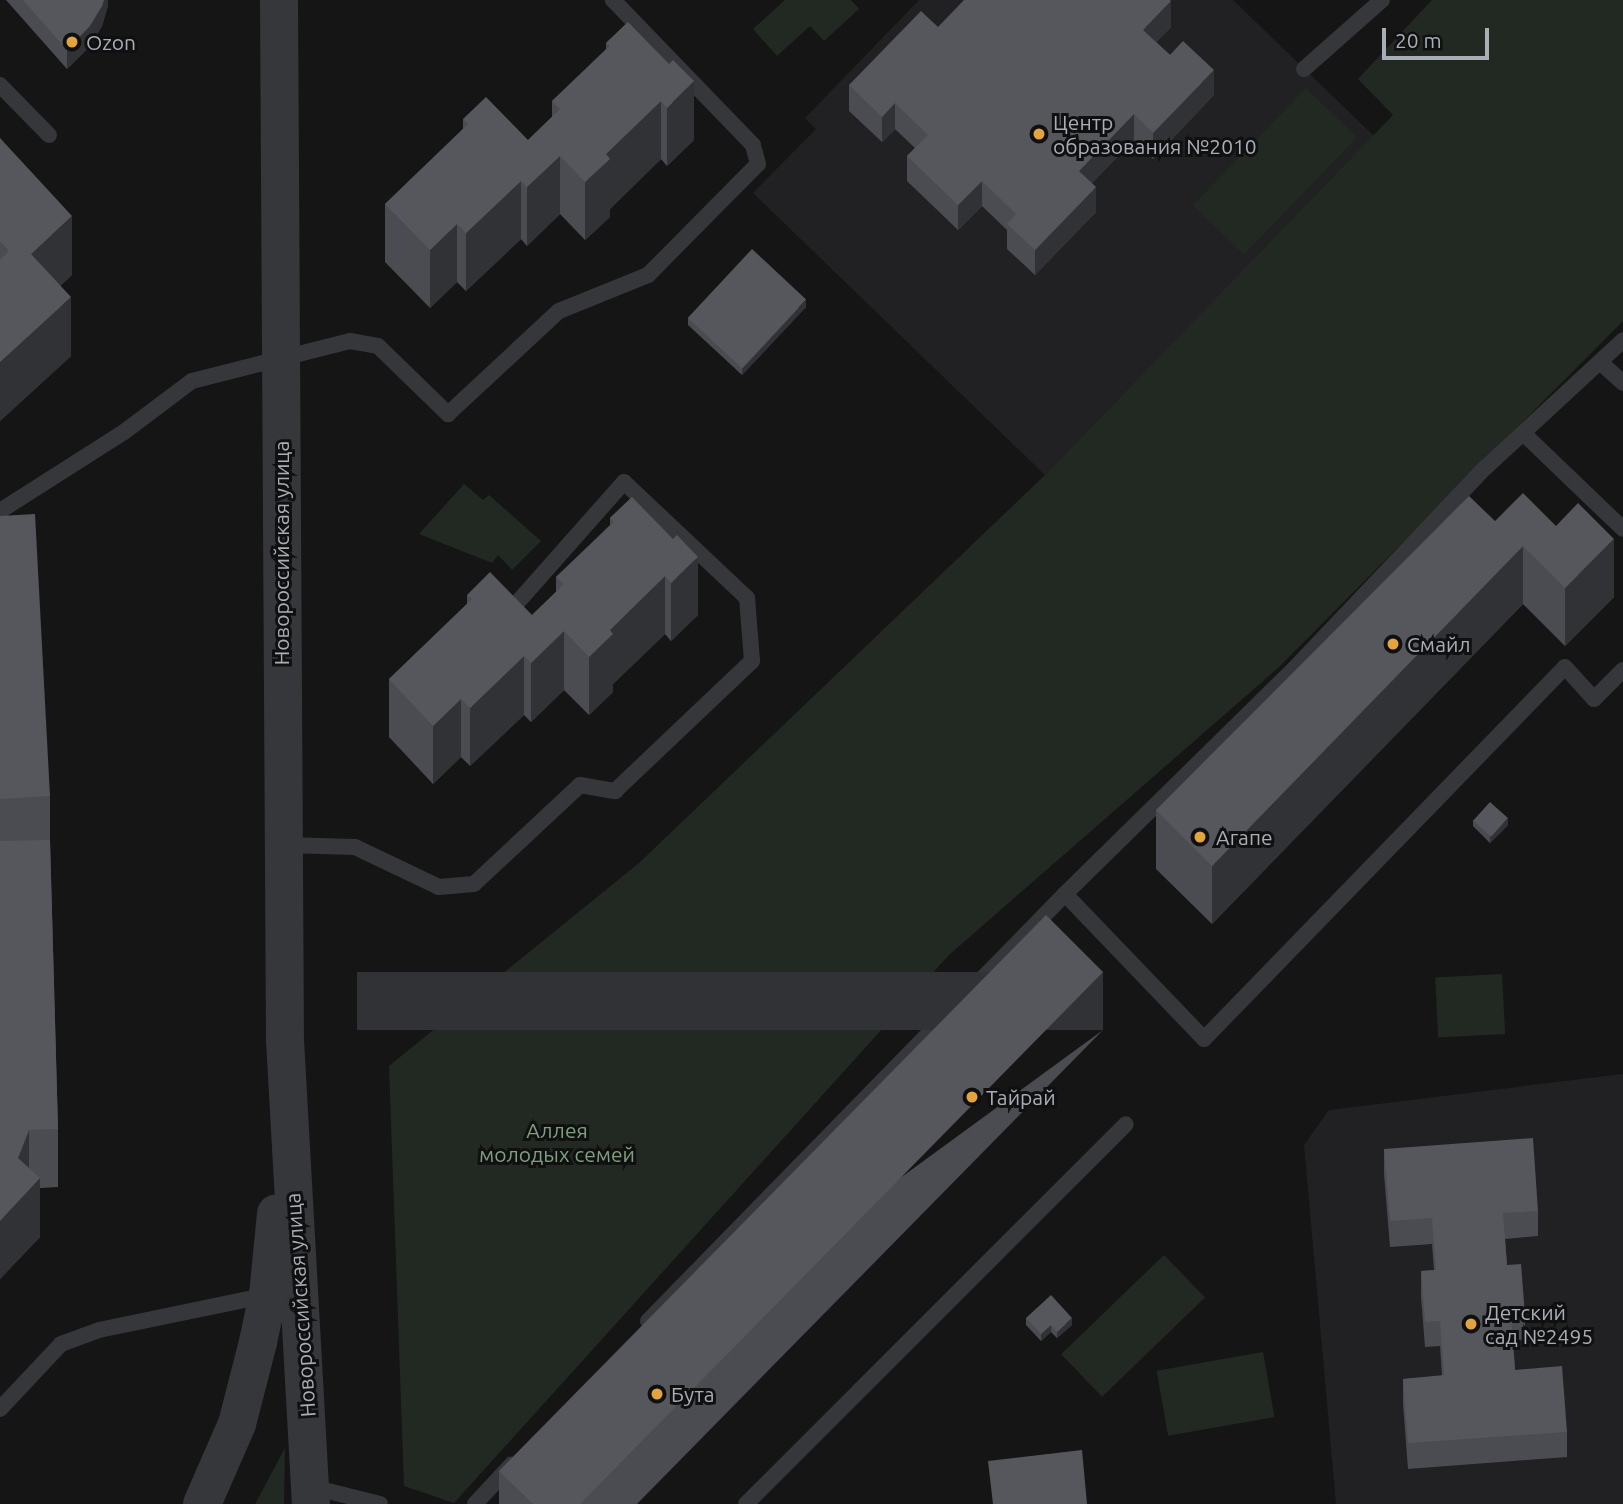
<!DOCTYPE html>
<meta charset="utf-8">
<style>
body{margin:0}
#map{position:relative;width:1623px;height:1504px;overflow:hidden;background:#151516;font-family:Ubuntu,sans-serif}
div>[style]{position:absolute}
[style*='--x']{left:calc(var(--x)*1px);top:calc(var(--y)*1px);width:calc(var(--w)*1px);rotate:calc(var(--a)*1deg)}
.built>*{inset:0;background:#212123}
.green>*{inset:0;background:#212922;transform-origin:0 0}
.service>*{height:16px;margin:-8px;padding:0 8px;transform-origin:8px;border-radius:8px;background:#36373b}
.tertiary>*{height:38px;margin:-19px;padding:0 19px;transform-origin:19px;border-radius:19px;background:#36373b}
.wall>*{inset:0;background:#4b4c51}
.shaded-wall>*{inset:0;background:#313235;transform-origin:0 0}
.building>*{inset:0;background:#55575c;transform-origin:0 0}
.dots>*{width:19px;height:19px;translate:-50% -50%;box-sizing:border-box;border:4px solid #101011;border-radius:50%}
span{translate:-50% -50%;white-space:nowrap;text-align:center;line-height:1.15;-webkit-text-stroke:6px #101011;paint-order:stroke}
.poi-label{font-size:21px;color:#a8adb6}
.left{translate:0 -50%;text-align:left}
.street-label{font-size:21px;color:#a8adb6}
.park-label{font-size:21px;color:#809f81}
.scale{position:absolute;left:1382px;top:28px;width:107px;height:32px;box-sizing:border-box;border:4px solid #a8adb6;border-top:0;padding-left:9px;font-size:21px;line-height:24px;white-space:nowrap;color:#a8adb6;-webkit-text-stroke:5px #101011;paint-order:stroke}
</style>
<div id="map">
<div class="built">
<i style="clip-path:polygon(919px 0,1233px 0,1374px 136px,1045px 475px,753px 193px,816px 129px,805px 118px)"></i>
<i style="clip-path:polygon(1623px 1074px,1623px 1504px,1336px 1504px,1304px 1145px,1329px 1110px)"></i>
</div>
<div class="green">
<i style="clip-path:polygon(785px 0,851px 0,859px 9px,824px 41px,810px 26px,777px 56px,753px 29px)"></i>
<i style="clip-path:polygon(1432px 0,1623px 0,1623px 321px,1278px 668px,949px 955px,454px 1503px,404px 1486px,389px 1066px,639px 863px,1045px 475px,1393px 115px,1358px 79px)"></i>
<i style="left:1306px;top:88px;width:71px;height:163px;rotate:44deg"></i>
<i style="clip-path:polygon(464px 484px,483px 500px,489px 495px,541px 541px,512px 570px,498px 555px,492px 563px,419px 534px)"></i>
<i style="left:1502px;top:974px;width:60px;height:67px;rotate:87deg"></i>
<i style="left:1164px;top:1255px;width:59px;height:143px;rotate:46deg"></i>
<i style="left:1263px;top:1352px;width:66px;height:108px;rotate:80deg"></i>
<i style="clip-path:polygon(285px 1448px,284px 1504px,255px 1504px)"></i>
</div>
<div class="service">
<i style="--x:1304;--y:69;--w:104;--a:-41.5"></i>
<i style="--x:0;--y:85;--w:70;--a:45.6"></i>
<i style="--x:1601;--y:363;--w:30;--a:42"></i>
<i style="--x:1524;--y:434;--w:137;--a:43.8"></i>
<i style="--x:0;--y:511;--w:147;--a:-32.5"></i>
<i style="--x:124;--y:432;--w:85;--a:-36.9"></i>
<i style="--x:192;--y:381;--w:163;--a:-14.2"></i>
<i style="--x:350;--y:341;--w:28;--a:10"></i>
<i style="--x:378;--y:346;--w:98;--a:44.2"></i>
<i style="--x:448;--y:414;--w:151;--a:-42.9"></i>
<i style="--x:559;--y:311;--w:96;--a:-22"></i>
<i style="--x:648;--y:275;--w:156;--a:-45.3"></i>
<i style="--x:758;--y:164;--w:20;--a:-105"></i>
<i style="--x:753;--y:145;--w:202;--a:-134"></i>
<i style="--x:285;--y:845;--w:70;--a:1.6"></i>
<i style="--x:355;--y:847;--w:93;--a:25.5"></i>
<i style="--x:439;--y:887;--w:35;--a:-5"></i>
<i style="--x:474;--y:884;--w:145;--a:-43"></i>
<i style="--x:580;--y:785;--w:36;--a:10"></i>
<i style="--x:615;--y:791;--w:189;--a:-43.5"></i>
<i style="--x:752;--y:661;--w:63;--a:-94.5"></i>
<i style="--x:747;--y:598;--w:169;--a:-136.7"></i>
<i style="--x:624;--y:482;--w:160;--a:131.5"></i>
<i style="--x:1065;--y:894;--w:201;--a:46.2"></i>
<i style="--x:1204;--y:1039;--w:518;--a:-45.86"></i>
<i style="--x:1565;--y:667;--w:43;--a:47.8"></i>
<i style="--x:1594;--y:699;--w:41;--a:-45"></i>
<i style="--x:648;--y:1321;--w:597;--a:-45.68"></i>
<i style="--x:1065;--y:894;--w:321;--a:-44.5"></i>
<i style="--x:1294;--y:669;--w:277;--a:-46.5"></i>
<i style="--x:1485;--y:468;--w:188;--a:-42.8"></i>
<i style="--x:0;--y:1409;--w:89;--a:-46.8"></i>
<i style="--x:61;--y:1344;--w:40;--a:-20.2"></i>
<i style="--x:99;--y:1330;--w:173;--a:-11.7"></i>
<i style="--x:312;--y:1487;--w:70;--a:14"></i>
<i style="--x:475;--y:1504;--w:54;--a:-47.2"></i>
<i style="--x:746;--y:1504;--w:537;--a:-45"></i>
</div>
<div class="tertiary">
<i style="--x:279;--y:0;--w:1040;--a:89.67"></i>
<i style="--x:285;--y:1040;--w:465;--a:86.8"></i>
<i style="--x:202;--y:1504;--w:87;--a:-66.4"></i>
<i style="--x:237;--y:1424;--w:85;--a:-75.6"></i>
<i style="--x:258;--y:1342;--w:48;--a:-78"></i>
<i style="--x:268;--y:1295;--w:82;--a:-84.4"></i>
</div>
<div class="wall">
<i style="clip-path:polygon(6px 0,108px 0,108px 5px,102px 26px,90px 46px,67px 69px)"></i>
<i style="clip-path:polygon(628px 22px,694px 140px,667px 166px,661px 159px,610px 209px,610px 217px,585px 240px,560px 214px,527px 246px,521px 239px,466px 291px,457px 282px,430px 308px,385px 262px,385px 204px,463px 129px,463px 119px,528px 140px,552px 117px,552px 101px,606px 49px,606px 43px)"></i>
<i style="clip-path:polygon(938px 27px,1171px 27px,1156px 42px,1214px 95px,1153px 159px,1134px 140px,1092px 183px,1096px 212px,1035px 275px,1007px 249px,1007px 230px,982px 206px,958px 230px,907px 181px,907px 156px,915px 148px,895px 129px,882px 142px,849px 111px,849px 85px)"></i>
<i style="clip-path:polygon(0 138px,72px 275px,60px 286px,71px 356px,0 421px)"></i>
<i style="clip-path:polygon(806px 307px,742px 375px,688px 325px,688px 318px)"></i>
<i style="clip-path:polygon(632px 497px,698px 615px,671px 641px,665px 634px,613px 684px,613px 692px,589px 715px,564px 690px,531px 722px,524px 715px,470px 766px,461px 757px,433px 784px,389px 737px,389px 679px,467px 604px,467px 595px,532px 615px,556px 592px,556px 577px,610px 525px,610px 518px)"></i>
<i style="clip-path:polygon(0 516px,50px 796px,50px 840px,58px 1129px,58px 1187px,40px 1188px,40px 1237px,0 1279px)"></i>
<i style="clip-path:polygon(1495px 521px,1614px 597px,1565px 646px,1523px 604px,1212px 924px,1156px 869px,1156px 810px)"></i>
<i style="clip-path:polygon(1473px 820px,1508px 825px,1490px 843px,1473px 826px)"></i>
<i style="clip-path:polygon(1103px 1030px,637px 1504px,499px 1504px,499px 1471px)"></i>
<i style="clip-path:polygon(1384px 1149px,1538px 1211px,1538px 1236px,1505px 1239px,1507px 1265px,1525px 1315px,1525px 1340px,1513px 1341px,1515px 1370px,1567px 1432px,1567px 1457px,1408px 1469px,1403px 1404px,1403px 1379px,1442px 1376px,1440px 1346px,1425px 1347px,1421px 1297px,1421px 1271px,1434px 1270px,1432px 1244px,1390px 1247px,1384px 1174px)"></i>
<i style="clip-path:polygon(1026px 1318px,1072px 1325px,1057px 1338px,1051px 1332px,1041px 1341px,1026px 1325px)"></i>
</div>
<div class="shaded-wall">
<i style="clip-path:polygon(104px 0,108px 0,108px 5px,102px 26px,90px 46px,67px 69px,67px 50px)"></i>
<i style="clip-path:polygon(1171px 1px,1171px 27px,1143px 55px,1143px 30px)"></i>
<i style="clip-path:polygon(1214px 70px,1214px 95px,1153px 159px,1153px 133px)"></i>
<i style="clip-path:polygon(694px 81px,694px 140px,667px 166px,667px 108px)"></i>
<i style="clip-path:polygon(661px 101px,661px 159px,610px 209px,610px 217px,585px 240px,585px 182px,606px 154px)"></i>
<i style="clip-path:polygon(895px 103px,895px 129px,882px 142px,882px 117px)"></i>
<i style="clip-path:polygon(1134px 114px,1134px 140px,1079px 196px,1079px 171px)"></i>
<i style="clip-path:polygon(560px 156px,560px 214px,527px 246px,527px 187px)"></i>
<i style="clip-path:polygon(521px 181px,521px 239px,466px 291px,466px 233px)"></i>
<i style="clip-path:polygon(982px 181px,982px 206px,958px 230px,958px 205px)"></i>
<i style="clip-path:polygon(1096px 187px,1096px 212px,1035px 275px,1035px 250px)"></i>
<i style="clip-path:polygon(72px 216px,72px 275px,31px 312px,31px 254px)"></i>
<i style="clip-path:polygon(457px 224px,457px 282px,430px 308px,430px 250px)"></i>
<i style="clip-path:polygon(71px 297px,71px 356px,0 421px,0 362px)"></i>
<i style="clip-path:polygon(806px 300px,806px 307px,742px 375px,742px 369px)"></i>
<i style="clip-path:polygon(1614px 539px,1614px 597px,1565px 646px,1565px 588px)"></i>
<i style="clip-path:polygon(1523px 546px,1523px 604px,1212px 924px,1212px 866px)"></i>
<i style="clip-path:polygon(698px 557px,698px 615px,671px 641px,671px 583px)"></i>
<i style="clip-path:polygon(665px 576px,665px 634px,613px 684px,613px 692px,589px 715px,589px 657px,610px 630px)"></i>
<i style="clip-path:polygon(564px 631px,564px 690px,531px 722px,531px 663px)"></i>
<i style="clip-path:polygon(524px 656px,524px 715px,470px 766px,470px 708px)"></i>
<i style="clip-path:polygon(461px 699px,461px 757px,433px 784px,433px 726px)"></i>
<i style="clip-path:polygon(1508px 818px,1508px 825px,1490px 843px,1490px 836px)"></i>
<i style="left:1103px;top:972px;width:58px;height:746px;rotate:90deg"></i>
<i style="clip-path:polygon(29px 1130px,29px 1188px,40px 1178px,40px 1237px,0 1279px,0 1221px,18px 1158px)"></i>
<i style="clip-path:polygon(1072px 1318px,1072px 1325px,1057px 1338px,1057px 1332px)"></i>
<i style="clip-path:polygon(1051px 1325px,1051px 1332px,1041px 1341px,1041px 1334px)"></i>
</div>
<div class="building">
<i style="clip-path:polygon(23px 0,104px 0,102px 6px,90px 26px,67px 50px)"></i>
<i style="clip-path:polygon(964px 0,1170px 0,1171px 1px,1143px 30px,1170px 55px,1183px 41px,1214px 70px,1153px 133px,1134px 114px,1079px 171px,1096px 187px,1035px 250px,1007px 224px,1016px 214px,982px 181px,958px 205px,907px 156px,928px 135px,895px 103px,882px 117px,849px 85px,921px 11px,938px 27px)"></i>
<i style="clip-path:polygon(628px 22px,669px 64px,673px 60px,694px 81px,667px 108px,661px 101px,606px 154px,610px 159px,585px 182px,560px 156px,527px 187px,521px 181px,466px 233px,457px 224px,430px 250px,385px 204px,468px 124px,463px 119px,486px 97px,528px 140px,560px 109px,552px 101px,610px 46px,606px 43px)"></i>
<i style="clip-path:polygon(0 138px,72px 216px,31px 254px,71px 297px,0 362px,0 260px,9px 251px,0 241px)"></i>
<i style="left:752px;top:249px;width:74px;height:94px;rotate:43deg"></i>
<i style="clip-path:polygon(1523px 493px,1556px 526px,1578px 503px,1614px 539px,1565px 588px,1523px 546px,1212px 866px,1156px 810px,1469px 496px,1495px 521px)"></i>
<i style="clip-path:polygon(632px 497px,673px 539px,677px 535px,698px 557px,671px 583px,665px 576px,610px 630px,613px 634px,589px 657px,564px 631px,531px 663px,524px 656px,470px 708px,461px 699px,433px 726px,389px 679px,472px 599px,467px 595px,490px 572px,532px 615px,564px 584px,556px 577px,614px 522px,610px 518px)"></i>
<i style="clip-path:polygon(35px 514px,50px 796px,0 799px,0 516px)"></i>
<i style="left:1490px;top:802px;width:24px;height:25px;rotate:42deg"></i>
<i style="clip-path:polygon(50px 840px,58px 1129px,29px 1130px,18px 1158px,40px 1178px,0 1221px,0 841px)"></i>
<i style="clip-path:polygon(1046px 915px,1103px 972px,580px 1504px,533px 1504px,499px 1471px)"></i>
<i style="clip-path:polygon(1533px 1138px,1538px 1211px,1503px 1213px,1507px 1265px,1521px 1264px,1525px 1315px,1511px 1316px,1515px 1370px,1562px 1366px,1567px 1432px,1408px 1443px,1403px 1379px,1444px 1375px,1440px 1321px,1425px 1322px,1421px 1271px,1436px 1270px,1432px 1218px,1390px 1221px,1384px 1149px)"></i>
<i style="clip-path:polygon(1051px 1295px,1072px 1318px,1057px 1332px,1051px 1325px,1041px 1334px,1026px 1318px)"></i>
<i style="clip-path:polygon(1082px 1450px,1087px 1504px,993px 1504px,988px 1461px)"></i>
</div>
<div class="dots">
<i style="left:72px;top:42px;background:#e2a441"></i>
<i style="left:1039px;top:134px;background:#e2a441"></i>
<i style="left:1393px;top:644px;background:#e2a441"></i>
<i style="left:1200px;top:837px;background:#e2a441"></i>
<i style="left:972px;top:1097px;background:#e2a441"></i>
<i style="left:1471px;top:1324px;background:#e2a441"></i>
<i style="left:657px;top:1394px;background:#e2a441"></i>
</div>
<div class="poi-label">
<span class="left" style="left:86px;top:42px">Ozon</span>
<span class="left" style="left:1053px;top:134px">Центр<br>образования №2010</span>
<span class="left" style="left:1407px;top:644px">Смайл</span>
<span class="left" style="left:1216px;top:837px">Агапе</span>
<span class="left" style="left:986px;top:1097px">Тайрай</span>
<span class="left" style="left:1485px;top:1324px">Детский<br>сад №2495</span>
<span class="left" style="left:671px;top:1394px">Бута</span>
</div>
<div class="street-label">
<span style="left:281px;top:553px;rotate:-90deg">Новороссийская улица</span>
<span style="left:300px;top:1305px;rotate:-94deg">Новороссийская улица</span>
</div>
<div class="park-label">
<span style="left:557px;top:1142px">Аллея<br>молодых семей</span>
</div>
<div class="scale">20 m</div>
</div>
